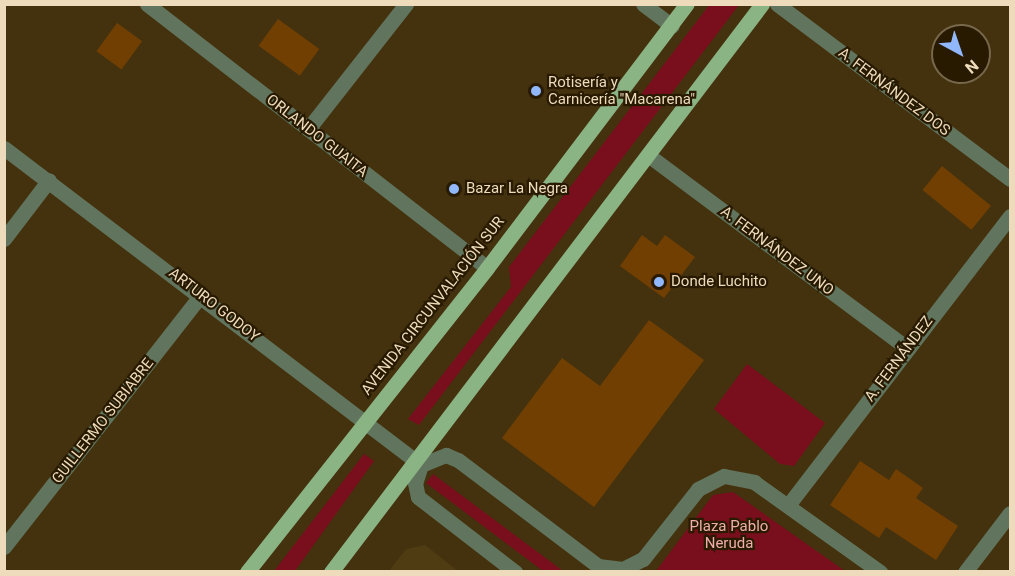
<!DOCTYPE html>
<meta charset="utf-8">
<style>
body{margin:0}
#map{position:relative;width:1015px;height:576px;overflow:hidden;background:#44320f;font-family:Roboto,sans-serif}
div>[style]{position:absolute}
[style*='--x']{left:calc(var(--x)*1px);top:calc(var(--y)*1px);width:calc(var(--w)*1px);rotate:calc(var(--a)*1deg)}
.built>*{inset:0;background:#4f3c13}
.green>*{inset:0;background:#790e1c}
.building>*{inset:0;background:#713f02;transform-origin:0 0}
.minor>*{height:15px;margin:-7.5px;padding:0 7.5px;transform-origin:7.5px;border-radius:7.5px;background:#61755e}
.major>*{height:15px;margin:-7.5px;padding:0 7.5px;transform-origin:7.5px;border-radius:7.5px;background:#8bb485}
.dots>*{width:16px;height:16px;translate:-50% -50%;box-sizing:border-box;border:3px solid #281a00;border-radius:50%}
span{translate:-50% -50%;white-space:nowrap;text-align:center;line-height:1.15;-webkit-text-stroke:4.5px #281a00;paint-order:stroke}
.poi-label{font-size:15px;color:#eddbbb}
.left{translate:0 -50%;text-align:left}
.street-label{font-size:15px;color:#eddbbb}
.park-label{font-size:15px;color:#efaeac}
.frame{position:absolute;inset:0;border:6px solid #eddbbb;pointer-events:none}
.north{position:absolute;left:931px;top:24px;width:60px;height:60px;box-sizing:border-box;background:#281a00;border:2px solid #77674b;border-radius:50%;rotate:140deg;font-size:16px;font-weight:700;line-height:24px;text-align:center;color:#eddbbb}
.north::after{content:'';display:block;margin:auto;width:21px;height:27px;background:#91b8fd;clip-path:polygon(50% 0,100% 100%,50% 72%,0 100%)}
</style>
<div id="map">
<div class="built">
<i style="clip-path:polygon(425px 545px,458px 571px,389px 571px,406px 549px)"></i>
</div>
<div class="green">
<i style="clip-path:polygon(710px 4px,739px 5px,419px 425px,408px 419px,511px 287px,509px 267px)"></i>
<i style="clip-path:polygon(747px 364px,825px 423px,794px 466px,780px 464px,714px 409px)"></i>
<i style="clip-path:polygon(364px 454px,374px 461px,295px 571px,274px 571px)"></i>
<i style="clip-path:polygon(433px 474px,563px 571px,543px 571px,426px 483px)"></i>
<i style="clip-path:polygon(733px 492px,845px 571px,656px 571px,713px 495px)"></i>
</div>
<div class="building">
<i style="left:278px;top:19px;width:51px;height:33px;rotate:36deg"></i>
<i style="left:117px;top:23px;width:31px;height:35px;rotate:36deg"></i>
<i style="left:942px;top:166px;width:63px;height:31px;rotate:39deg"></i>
<i style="clip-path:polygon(642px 235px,657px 246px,665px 235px,695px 257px,664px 298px,620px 266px)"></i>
<i style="clip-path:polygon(649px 320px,704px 360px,594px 507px,502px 438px,562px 358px,600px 386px)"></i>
<i style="clip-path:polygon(860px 461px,889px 480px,896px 469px,923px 488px,916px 498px,958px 526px,936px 560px,886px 527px,879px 538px,830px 505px)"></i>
</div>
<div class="minor">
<i style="--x:147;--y:4;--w:430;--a:37.8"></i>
<i style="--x:643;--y:4;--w:36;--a:37"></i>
<i style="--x:777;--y:4;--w:291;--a:36.9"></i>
<i style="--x:308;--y:129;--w:159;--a:-51.9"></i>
<i style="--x:4;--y:148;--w:524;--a:37.24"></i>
<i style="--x:648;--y:155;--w:323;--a:36.7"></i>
<i style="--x:4;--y:239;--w:74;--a:-52.7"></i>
<i style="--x:421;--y:465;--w:27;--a:-22"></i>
<i style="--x:446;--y:455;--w:13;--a:23"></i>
<i style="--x:458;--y:460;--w:176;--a:37.1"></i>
<i style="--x:598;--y:566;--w:25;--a:7"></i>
<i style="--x:623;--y:569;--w:22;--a:-27"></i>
<i style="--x:643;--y:559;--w:89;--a:-51.8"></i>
<i style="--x:698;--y:489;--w:29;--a:-27"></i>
<i style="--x:724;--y:476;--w:31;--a:11"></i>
<i style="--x:754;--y:482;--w:155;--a:35.5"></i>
<i style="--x:421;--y:465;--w:19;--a:108"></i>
<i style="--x:415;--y:483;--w:14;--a:78"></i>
<i style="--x:418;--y:497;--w:123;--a:37.7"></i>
<i style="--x:789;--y:504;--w:363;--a:-52.5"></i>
<i style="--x:4;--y:547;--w:320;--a:-52"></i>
<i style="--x:965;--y:572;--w:74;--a:-52.7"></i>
</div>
<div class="major">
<i style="--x:247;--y:572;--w:387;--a:-51.7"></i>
<i style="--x:487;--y:268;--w:331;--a:-52.9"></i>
<i style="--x:331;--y:572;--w:713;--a:-52.81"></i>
</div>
<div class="dots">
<i style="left:536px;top:91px;background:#91b8fd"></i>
<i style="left:454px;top:189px;background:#91b8fd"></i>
<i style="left:659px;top:282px;background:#91b8fd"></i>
</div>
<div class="poi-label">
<span class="left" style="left:548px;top:91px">Rotisería y<br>Carnicería "Macarena"</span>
<span class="left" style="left:466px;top:189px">Bazar La Negra</span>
<span class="left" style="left:671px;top:282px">Donde Luchito</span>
</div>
<div class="street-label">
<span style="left:894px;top:92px;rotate:37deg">A. FERNÁNDEZ DOS</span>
<span style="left:317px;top:136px;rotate:38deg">ORLANDO GUAITA</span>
<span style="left:777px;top:251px;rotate:37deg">A. FERNÁNDEZ UNO</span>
<span style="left:214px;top:305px;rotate:38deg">ARTURO GODOY</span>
<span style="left:433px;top:306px;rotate:-52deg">AVENIDA CIRCUNVALACIÓN SUR</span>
<span style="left:899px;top:359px;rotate:-53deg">A. FERNÁNDEZ</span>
<span style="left:103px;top:421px;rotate:-52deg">GUILLERMO SUBIABRE</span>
</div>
<div class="park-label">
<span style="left:729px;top:535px">Plaza Pablo<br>Neruda</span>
</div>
<div class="frame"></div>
<div class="north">N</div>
</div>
